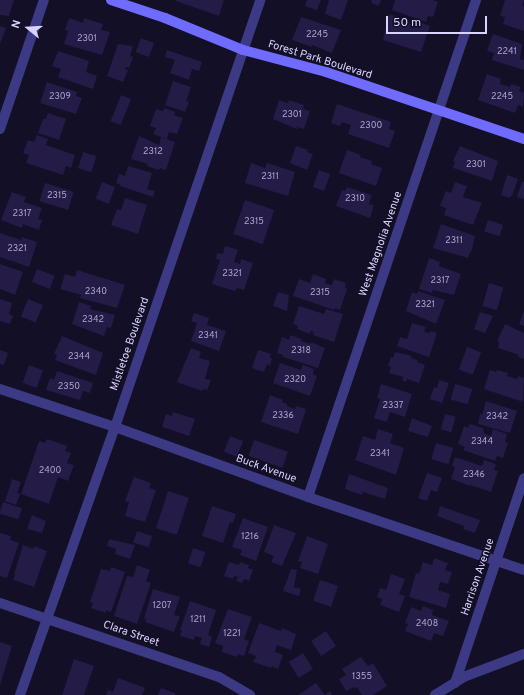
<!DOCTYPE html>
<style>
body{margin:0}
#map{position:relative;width:524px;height:695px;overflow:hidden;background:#130f26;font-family:Overpass,sans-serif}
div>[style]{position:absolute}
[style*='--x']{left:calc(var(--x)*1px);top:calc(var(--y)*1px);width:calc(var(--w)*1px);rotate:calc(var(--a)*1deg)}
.building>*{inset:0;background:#241b47;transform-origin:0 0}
.minor>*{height:10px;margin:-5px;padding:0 5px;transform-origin:5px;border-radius:5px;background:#3d3a85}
.secondary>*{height:10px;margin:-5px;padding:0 5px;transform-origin:5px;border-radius:5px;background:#6f6bff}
span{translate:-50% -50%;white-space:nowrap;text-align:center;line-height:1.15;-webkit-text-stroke:3px #130f26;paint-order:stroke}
.number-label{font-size:9px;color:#aca6d1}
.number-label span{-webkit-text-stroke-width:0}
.street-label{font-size:11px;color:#d9d4ff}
.north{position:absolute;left:8px;top:8px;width:40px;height:40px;-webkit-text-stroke:3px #130f26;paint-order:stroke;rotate:288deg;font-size:11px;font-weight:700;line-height:16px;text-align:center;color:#d9d4ff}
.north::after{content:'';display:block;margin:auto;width:14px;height:18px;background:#d9d4ff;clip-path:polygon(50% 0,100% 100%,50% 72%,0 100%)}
.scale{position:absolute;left:386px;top:16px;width:101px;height:18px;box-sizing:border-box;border:2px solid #d9d4ff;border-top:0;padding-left:5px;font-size:12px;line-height:14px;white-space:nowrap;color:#d9d4ff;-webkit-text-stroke:3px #130f26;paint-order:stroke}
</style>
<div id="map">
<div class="building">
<i style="clip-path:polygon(0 0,14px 0,9px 16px,0 15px)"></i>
<i style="clip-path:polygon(176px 0,224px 0,219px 16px,176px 1px)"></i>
<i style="clip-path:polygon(307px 0,321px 0,317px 10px,305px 6px)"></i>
<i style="clip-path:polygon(329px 0,348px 0,341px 20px,325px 14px)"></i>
<i style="clip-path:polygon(372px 0,381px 0,379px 6px,371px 3px)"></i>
<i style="clip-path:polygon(395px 0,433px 0,438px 2px,433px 17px,428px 16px,426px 22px,392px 10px)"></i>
<i style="clip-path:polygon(505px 0,524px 0,522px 6px,524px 7px,524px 31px,503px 24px,505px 17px,500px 16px)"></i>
<i style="clip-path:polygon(389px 14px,400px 18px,399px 20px,417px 26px,419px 22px,430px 26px,421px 52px,383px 40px)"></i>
<i style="clip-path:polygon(301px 17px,341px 30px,332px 53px,312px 45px,312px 47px,292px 40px)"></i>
<i style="clip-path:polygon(69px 18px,83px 23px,84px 18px,103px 24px,101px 30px,110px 32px,102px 55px,64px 44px,68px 31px,65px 30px)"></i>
<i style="clip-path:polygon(0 26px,6px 28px,0 44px)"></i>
<i style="clip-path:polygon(493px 34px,522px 44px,520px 59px,524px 60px,524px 70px,492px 60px,494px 53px,487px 51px)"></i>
<i style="left:141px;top:38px;width:14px;height:15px;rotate:21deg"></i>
<i style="clip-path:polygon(118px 44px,133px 46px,130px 56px,133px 57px,129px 68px,126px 67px,125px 69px,128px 70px,123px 82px,107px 76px)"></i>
<i style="clip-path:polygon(167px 50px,202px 62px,199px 71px,192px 69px,189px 80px,170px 73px,175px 60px,165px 57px)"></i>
<i style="clip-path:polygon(58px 51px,89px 61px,86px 72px,97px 76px,93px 89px,58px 77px,61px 69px,52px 66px)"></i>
<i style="clip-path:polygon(487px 74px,501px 79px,500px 84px,510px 87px,511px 84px,521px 87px,519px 91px,524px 93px,523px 107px,518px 105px,515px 113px,478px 100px)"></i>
<i style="clip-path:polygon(173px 81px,191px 87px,186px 101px,189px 102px,185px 112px,165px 105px)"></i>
<i style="clip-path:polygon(47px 82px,77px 92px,76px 96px,82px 98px,76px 114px,40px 103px)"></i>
<i style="left:121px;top:95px;width:11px;height:28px;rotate:22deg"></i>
<i style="clip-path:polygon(279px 100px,288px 103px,289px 100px,304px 105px,303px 109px,310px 111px,304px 129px,297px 127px,297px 129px,273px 119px)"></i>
<i style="clip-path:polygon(337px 104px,391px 122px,389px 129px,395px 131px,389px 148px,348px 134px,351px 125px,342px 122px,340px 126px,331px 123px)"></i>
<i style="clip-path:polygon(164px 108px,175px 112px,174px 115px,183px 118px,177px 134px,169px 132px,167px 139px,153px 134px,156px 128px,150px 126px,156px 109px,163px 111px)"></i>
<i style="clip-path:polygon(48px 113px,66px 119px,59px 140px,38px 133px,43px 119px,46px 119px)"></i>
<i style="clip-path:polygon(37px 135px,48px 139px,46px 145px,75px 155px,71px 168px,66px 166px,63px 175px,26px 163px,29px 155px,23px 153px,28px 140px,34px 142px)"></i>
<i style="clip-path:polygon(139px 136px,159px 145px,161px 137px,175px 142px,166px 170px,160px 168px,159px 170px,147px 166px,148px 164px,131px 159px)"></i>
<i style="clip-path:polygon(296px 146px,308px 150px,307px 152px,313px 154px,307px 170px,290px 163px)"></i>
<i style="clip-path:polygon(460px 146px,498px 161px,492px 181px,453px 168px,455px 161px,453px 161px)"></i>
<i style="clip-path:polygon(347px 150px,361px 155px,360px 157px,372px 161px,371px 164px,382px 168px,376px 186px,339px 173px)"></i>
<i style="left:83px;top:152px;width:14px;height:17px;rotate:17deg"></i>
<i style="clip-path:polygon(251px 163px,265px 168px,267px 163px,295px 172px,288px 196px,245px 183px)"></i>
<i style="clip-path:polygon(128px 166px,152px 173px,147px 189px,155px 191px,153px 197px,120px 186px,121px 185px,116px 183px,119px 174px,125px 176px)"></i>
<i style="left:319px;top:170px;width:12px;height:18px;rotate:20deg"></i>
<i style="clip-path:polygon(507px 175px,518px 179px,512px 196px,511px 195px,510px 198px,501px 195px)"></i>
<i style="left:102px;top:182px;width:14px;height:18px;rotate:21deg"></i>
<i style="clip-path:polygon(455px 182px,467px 186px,463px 197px,482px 203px,473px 225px,444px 215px,446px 208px,440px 206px,446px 191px,451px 193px)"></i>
<i style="clip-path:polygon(522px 182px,524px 182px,524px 199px,517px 197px)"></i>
<i style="left:45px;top:183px;width:30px;height:19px;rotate:17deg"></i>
<i style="clip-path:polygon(347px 187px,372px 195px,369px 204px,374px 205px,370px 218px,336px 206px,342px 190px,345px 191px)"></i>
<i style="clip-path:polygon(12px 192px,26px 197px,24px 202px,42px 208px,38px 219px,42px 220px,39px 230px,23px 224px,22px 228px,1px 220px)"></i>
<i style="clip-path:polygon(125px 198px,147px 205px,138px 234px,111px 225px,117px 209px,121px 210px)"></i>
<i style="left:245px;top:200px;width:31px;height:36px;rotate:19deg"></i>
<i style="left:488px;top:220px;width:16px;height:12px;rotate:18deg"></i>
<i style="clip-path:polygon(441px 224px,475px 236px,471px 253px,470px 252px,468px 258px,433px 248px)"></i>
<i style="clip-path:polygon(0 233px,21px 240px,22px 237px,37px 242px,29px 267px,0 257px)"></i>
<i style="clip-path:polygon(225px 246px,238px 250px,234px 262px,240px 264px,241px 259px,253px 263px,244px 290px,237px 288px,235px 291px,212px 284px,220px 260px,216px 259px,217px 253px,223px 254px)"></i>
<i style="clip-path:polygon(429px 258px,440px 262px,439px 266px,461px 274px,454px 295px,433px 290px,432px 293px,419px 289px)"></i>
<i style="clip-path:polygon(0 264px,23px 272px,15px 295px,0 289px)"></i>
<i style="left:37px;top:269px;width:19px;height:14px;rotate:21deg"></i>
<i style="clip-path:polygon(77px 270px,125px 285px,117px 308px,80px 298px,81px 295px,60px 289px,65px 274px,75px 277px)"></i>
<i style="clip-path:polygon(313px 274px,326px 279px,325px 283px,332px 285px,334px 279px,346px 283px,345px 288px,347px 289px,340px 310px,335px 308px,334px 310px,293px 296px,299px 279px,310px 283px)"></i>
<i style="left:489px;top:283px;width:15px;height:24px;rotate:16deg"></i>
<i style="clip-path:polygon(418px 291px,445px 300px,436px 324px,406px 311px,412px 292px,417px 294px)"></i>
<i style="clip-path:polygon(278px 292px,289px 295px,287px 311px,273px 306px)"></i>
<i style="clip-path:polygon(0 299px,12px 303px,9px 314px,13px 316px,10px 324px,0 321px)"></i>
<i style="left:28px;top:299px;width:16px;height:19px;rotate:22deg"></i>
<i style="clip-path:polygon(79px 302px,91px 306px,90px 309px,115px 315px,111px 328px,107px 327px,104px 336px,72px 324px)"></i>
<i style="clip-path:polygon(299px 306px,324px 314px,326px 309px,343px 314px,334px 342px,313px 335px,314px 332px,310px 331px,310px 334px,297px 329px,298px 326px,293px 324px)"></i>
<i style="clip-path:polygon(524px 311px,524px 326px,519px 324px)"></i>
<i style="clip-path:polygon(480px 312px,493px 316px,485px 333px,474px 329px)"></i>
<i style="clip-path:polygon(194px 313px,209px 318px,207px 325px,226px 331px,219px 351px,191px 341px,197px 323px,191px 321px)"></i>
<i style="clip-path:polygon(412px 323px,426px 327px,424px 332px,429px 333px,431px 331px,437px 333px,429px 357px,397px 346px,400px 337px,407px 339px)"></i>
<i style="clip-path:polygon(505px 324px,524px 333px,524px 359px,518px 357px,519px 355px,498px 348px,499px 342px,497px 341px)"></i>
<i style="clip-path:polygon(290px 335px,302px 339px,301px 341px,311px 344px,311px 342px,325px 348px,318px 368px,283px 357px,283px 355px,277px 353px,282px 337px,289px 340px)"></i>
<i style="clip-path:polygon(62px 336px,103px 353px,96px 375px,55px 360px,57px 354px,54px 354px)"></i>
<i style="left:467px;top:347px;width:15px;height:24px;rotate:20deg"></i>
<i style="clip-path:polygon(191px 348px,201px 352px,199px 358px,210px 361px,205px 379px,211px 380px,207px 390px,203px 389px,202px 391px,177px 382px)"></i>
<i style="clip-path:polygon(0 350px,8px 353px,4px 365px,0 364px)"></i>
<i style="clip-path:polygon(258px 350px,271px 354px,270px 358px,272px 358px,270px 366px,267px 364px,264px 372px,252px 368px)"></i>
<i style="clip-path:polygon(395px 352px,412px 356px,411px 358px,418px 360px,417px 362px,425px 365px,419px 383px,407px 379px,406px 382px,402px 380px,403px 377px,389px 373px,391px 367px,388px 366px,391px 357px,393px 358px)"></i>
<i style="clip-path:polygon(280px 363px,301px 370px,303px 365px,314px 369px,313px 374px,317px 376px,310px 396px,273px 383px)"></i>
<i style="left:29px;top:365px;width:15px;height:19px;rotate:20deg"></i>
<i style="clip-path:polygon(490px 370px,496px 372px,497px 370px,508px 373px,507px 376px,517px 379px,518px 376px,524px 378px,523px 402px,484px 389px)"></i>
<i style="clip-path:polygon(57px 371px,93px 383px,90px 393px,83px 391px,80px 400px,46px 390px,50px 378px,54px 380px)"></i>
<i style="clip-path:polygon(439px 380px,449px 383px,442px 403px,430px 399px,434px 387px,437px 388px)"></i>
<i style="clip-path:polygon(381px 384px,412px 394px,405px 417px,390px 412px,387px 422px,374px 418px,380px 399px,377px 398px)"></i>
<i style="left:455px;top:384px;width:18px;height:16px;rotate:16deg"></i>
<i style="clip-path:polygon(270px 395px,283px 400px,282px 402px,287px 404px,287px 406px,295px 409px,296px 406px,306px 409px,298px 434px,261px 422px)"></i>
<i style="clip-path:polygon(486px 401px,517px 411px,510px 433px,478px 424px,480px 414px,482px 415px)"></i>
<i style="clip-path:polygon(173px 412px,195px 419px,189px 436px,162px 427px,166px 414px,172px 416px)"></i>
<i style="left:445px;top:414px;width:11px;height:16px;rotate:15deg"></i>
<i style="clip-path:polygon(412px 418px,432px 426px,428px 437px,408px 431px)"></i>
<i style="clip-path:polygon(470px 424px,483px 428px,484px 433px,491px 436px,493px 429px,507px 434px,505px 442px,508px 443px,503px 458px,497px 456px,495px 461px,463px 450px,465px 447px,458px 444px,464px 426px,468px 428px)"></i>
<i style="clip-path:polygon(378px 429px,393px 434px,390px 443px,404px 448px,396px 475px,355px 460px,363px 436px,375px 440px)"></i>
<i style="left:230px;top:436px;width:14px;height:17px;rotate:21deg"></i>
<i style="clip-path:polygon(47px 439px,67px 446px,65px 451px,71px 453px,67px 463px,74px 465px,68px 481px,58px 477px,49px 504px,21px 494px,39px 441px,45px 443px)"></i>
<i style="left:254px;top:440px;width:36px;height:17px;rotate:19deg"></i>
<i style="left:436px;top:443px;width:18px;height:17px;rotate:16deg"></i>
<i style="clip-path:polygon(455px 457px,482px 466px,484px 460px,496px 464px,494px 470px,498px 471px,491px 492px,470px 485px,470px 486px,451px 479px,455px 467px,452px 466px)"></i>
<i style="clip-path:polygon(427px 473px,442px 478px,437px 492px,431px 490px,427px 501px,418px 498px)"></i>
<i style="clip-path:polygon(349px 474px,388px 488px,385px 499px,363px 492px,362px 495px,345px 489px)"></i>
<i style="clip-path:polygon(134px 477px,151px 483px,149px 488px,156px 490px,145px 522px,125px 516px,129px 502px,125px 501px)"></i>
<i style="clip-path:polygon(12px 479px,21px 482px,17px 493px,20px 494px,16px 505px,5px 501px)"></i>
<i style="left:168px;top:491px;width:22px;height:39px;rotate:18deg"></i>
<i style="left:3px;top:502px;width:20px;height:12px;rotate:18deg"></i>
<i style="clip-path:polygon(212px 506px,236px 514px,233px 523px,230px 522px,223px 543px,202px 536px)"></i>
<i style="clip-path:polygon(440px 506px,480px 520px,475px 533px,463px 529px,464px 526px,437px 516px)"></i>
<i style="clip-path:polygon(32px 515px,46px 521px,42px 533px,27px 529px)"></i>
<i style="clip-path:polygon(243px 518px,268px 527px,256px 561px,240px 555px,242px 550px,232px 547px)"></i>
<i style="clip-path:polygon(274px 525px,296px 533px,282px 566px,271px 562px,274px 556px,264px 552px)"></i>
<i style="left:137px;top:531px;width:16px;height:12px;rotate:18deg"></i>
<i style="clip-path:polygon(0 533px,11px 536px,10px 540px,19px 543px,7px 578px,0 576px)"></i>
<i style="clip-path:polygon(307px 536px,328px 544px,318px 574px,300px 568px,302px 562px,298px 561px)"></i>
<i style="clip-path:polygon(109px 539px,135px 545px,130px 559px,115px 554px,116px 549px,107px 546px)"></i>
<i style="clip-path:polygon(23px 545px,34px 549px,34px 546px,47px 551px,34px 587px,13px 580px,15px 575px,14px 574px)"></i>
<i style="left:193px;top:548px;width:13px;height:16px;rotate:18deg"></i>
<i style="clip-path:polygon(434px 558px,448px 563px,445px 570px,452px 572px,448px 584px,440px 582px,438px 590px,450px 594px,446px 608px,409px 597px,416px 573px,419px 574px,423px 562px,432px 565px)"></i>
<i style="clip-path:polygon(229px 562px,239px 565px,240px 562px,249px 565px,248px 568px,253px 570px,249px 581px,244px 579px,242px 583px,236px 581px,238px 577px,234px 576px,233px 579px,224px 576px)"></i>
<i style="clip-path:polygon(137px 565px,150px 570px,146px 581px,151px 583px,137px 624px,114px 616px,127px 576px,133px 577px)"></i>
<i style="clip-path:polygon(111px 567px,125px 572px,111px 612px,106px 610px,106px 613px,91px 608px,93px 603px,90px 602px,101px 569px,110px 571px)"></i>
<i style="clip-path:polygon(291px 569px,297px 570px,294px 587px,301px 589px,299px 596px,283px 591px)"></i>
<i style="clip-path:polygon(391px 574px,405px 579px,399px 594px,405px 596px,399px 612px,380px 605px,382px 599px,377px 597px,380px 588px,386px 590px)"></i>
<i style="left:320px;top:580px;width:19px;height:22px;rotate:18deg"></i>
<i style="clip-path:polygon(153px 589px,180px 597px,174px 615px,180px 616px,174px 632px,145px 622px,146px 619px,144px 618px)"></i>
<i style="clip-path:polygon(190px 601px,216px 610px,208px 635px,212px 637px,209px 647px,200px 644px,202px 638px,195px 636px,194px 640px,180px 636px,182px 630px,180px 630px)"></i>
<i style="clip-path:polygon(423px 606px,433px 610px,432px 615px,449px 621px,443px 636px,434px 633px,431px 641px,405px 631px,408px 624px,405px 623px,411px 607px,421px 611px)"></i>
<i style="clip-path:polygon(228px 609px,252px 617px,244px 639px,249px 641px,244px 656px,238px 654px,237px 657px,222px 652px,223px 646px,215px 643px)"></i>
<i style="clip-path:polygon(259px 623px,281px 631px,282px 628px,296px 634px,291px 650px,277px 645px,275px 652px,283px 655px,278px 669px,272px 666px,271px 668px,253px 662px,256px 656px,248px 653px)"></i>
<i style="left:326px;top:631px;width:18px;height:18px;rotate:56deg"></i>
<i style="clip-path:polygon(0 642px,12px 646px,0 685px)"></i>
<i style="left:303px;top:653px;width:19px;height:17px;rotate:58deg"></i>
<i style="clip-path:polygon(361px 657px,368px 666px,373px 663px,387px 686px,373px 695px,362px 695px,357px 687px,355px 689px,354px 687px,346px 691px,339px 679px,346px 675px,342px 669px)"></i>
<i style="clip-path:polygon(74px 659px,94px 666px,84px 695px,62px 695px)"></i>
<i style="clip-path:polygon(118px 678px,145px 688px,142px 695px,106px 695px,108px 690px,113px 692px)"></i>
<i style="clip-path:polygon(316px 683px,325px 695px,330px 691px,332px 695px,298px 695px)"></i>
<i style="clip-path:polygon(161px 688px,175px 693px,175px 695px,158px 695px)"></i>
</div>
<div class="minor">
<i style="--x:0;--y:129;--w:136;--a:-71.2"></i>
<i style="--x:0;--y:389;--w:121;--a:18.3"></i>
<i style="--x:115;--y:427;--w:205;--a:19.9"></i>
<i style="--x:308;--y:497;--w:228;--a:18.7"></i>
<i style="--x:308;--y:497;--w:525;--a:-71.32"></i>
<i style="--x:0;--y:603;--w:231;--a:18.7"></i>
<i style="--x:219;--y:677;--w:36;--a:30"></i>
<i style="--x:455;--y:683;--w:216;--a:-71.4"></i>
<i style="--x:20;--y:695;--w:284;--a:-70.5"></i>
<i style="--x:115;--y:427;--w:451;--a:-71.2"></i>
<i style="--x:435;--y:695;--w:36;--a:-32"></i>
<i style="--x:466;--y:676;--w:62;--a:-20.8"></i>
</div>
<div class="secondary">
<i style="--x:111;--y:0;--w:57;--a:18.4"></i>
<i style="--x:165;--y:18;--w:84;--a:22.3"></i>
<i style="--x:243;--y:50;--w:86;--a:14.8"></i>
<i style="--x:326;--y:72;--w:209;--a:18.7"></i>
</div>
<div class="number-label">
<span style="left:317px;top:35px">2245</span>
<span style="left:87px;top:39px">2301</span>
<span style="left:507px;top:52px">2241</span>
<span style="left:60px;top:97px">2309</span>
<span style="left:502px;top:97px">2245</span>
<span style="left:292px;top:115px">2301</span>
<span style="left:371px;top:126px">2300</span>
<span style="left:153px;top:152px">2312</span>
<span style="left:476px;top:165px">2301</span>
<span style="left:270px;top:177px">2311</span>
<span style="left:57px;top:196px">2315</span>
<span style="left:355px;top:199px">2310</span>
<span style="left:22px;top:214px">2317</span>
<span style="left:254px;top:222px">2315</span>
<span style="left:454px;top:241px">2311</span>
<span style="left:17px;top:249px">2321</span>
<span style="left:232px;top:274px">2321</span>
<span style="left:440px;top:281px">2317</span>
<span style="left:96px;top:292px">2340</span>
<span style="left:320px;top:293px">2315</span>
<span style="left:425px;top:305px">2321</span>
<span style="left:93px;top:320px">2342</span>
<span style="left:208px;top:336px">2341</span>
<span style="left:301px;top:351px">2318</span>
<span style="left:79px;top:357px">2344</span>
<span style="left:295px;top:380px">2320</span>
<span style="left:69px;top:387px">2350</span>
<span style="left:393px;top:406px">2337</span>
<span style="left:283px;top:416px">2336</span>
<span style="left:497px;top:417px">2342</span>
<span style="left:482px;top:442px">2344</span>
<span style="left:380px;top:454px">2341</span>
<span style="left:50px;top:471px">2400</span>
<span style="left:474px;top:475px">2346</span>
<span style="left:250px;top:537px">1216</span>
<span style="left:162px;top:606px">1207</span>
<span style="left:198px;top:620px">1211</span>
<span style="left:427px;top:624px">2408</span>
<span style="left:232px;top:634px">1221</span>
<span style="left:362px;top:677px">1355</span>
</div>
<div class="street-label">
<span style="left:320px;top:60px;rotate:17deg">Forest Park Boulevard</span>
<span style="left:381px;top:244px;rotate:-71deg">West Magnolia Avenue</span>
<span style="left:130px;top:344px;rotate:-71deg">Mistletoe Boulevard</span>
<span style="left:266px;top:469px;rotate:20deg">Buck Avenue</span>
<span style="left:478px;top:577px;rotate:-71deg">Harrison Avenue</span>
<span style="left:131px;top:634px;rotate:19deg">Clara Street</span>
</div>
<div class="north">N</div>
<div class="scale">50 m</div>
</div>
